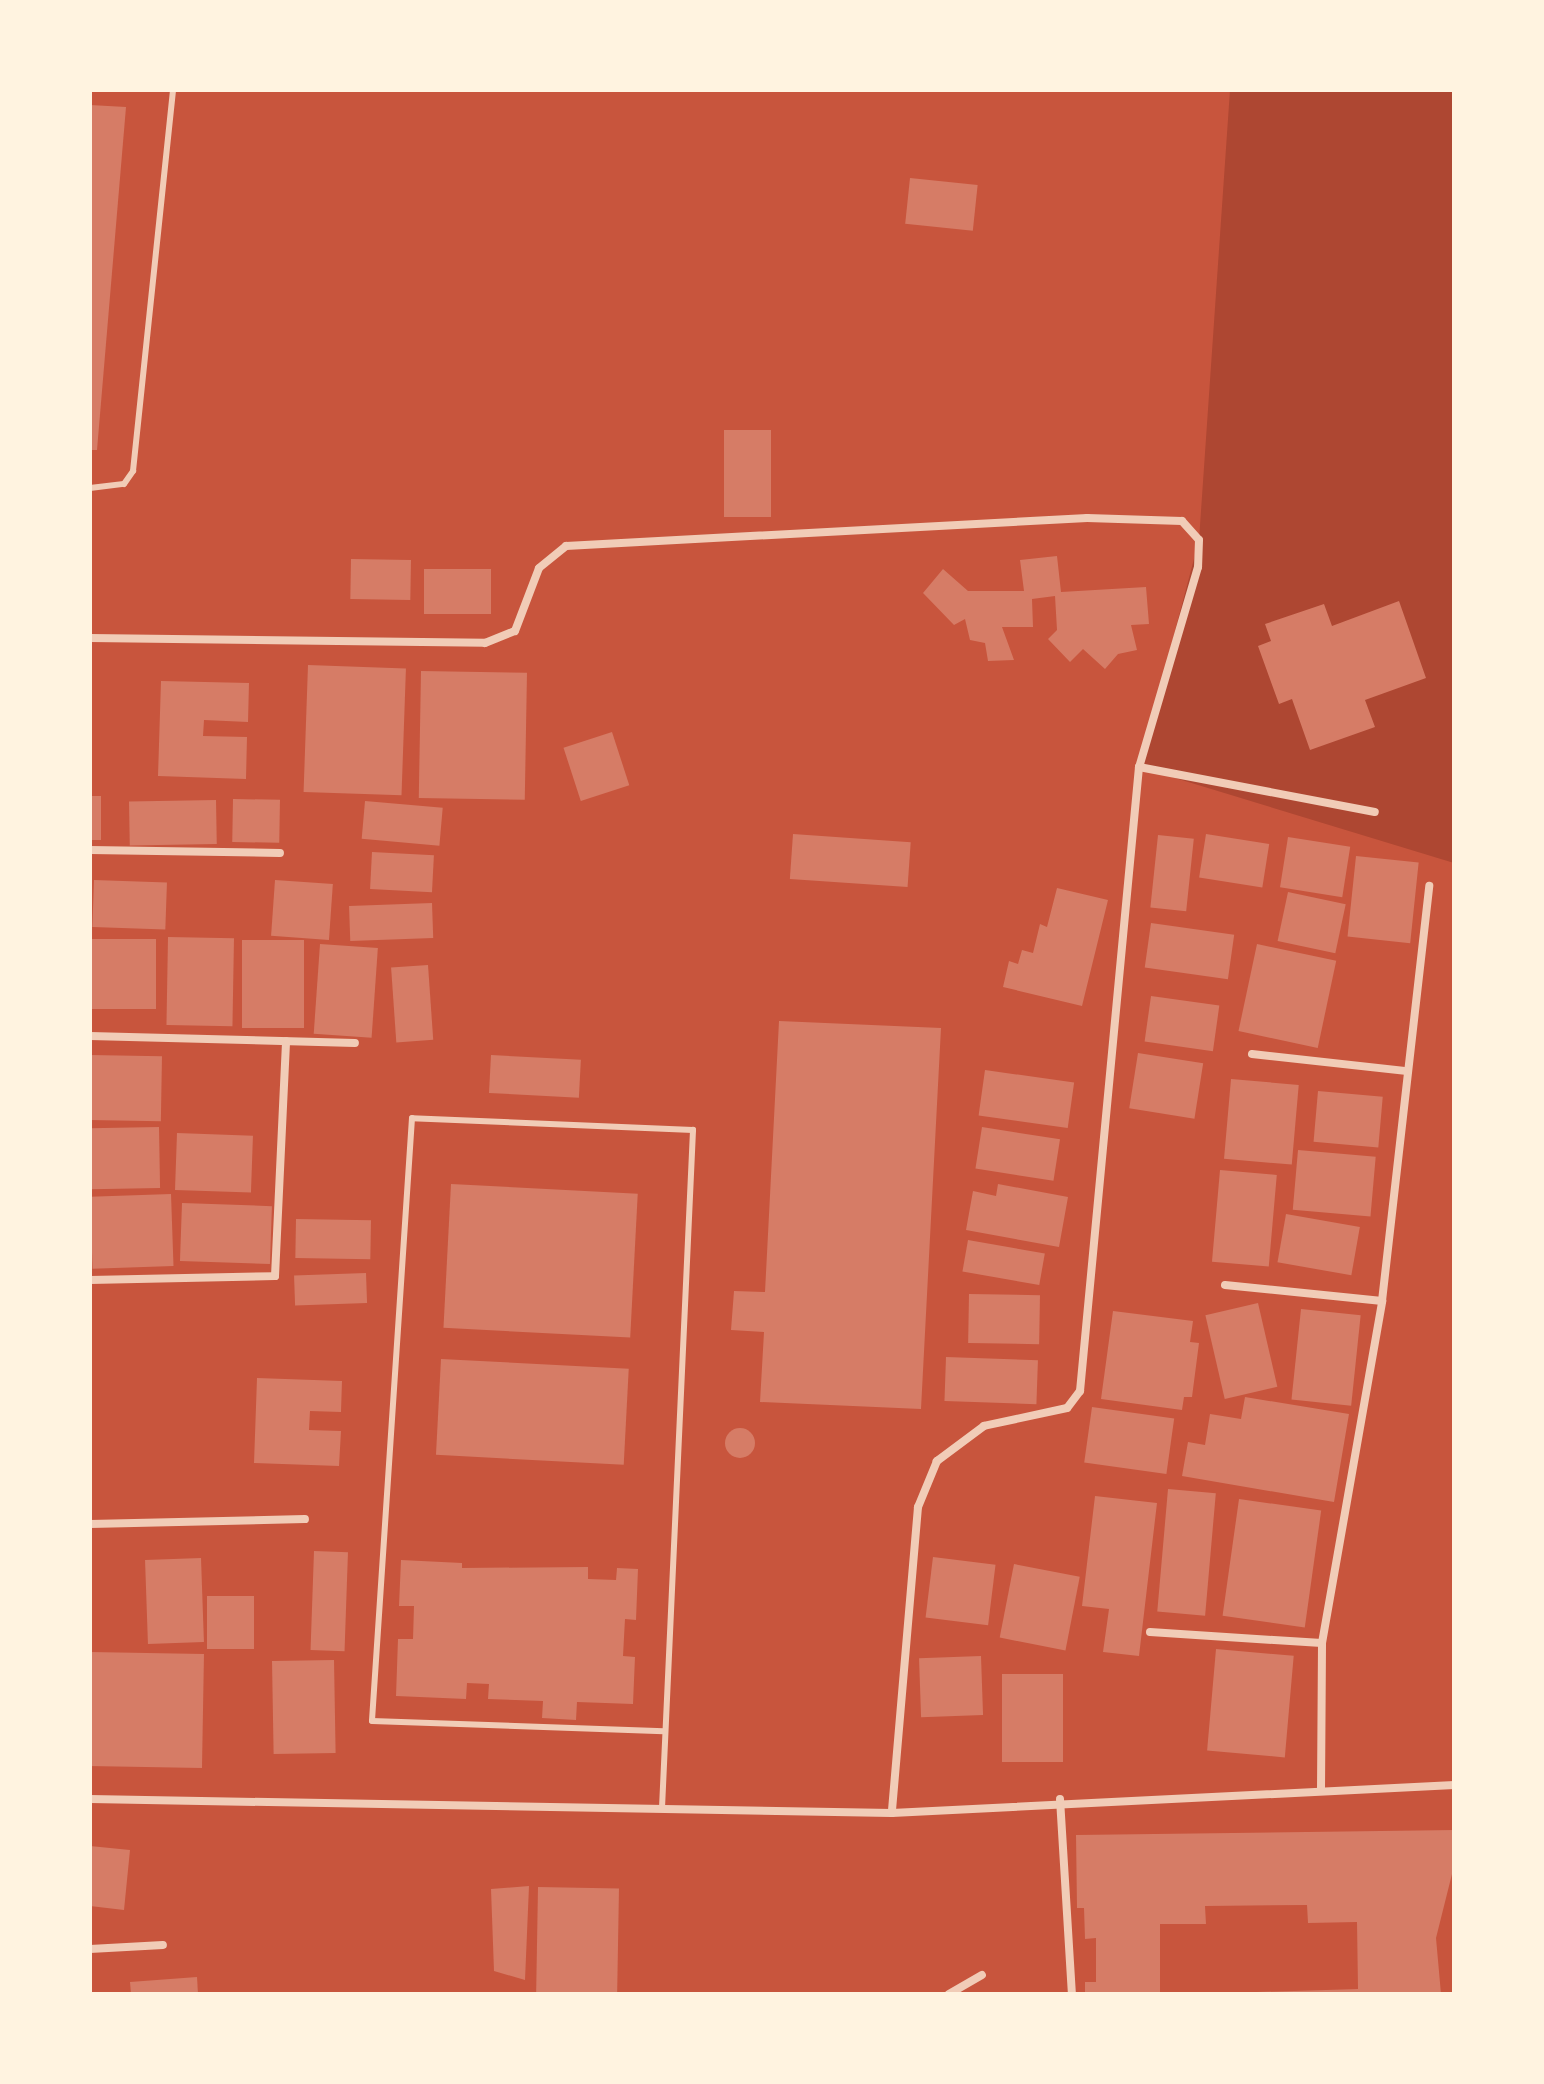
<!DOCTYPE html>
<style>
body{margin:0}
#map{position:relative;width:1544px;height:2084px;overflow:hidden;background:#c8553d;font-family:"IBM Plex Sans",sans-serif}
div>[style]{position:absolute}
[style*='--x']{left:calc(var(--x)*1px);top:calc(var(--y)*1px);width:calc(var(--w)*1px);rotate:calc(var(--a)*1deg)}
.green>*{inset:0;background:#ae4732}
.building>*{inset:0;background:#d67c66;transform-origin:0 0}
.round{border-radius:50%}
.service>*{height:6px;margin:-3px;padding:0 3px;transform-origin:3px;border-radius:3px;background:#f1ccb7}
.minor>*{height:8px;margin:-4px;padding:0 4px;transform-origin:4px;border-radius:4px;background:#f1ccb7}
span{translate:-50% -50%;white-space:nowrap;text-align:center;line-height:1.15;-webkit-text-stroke:8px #fff3e0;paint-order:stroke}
.frame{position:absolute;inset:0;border:92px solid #fff3e0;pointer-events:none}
</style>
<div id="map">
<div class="green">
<i style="clip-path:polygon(1230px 90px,1454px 90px,1454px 863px,1139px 767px,1199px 540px)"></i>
</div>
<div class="building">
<i style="clip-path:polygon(90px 105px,126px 107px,97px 450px,90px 450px)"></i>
<i style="left:910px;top:178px;width:68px;height:46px;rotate:6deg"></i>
<i style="left:771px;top:430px;width:87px;height:47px;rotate:90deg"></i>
<i style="clip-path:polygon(1057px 556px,1061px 592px,1146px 587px,1149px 624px,1131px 625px,1137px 650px,1118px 654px,1105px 669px,1083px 649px,1070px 662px,1048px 639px,1057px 630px,1055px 596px,1032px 599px,1033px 627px,1002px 627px,1014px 660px,988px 661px,985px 643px,970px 640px,965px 619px,954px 625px,923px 593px,943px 569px,968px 591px,1024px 591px,1020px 560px)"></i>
<i style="left:351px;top:559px;width:60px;height:40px;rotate:1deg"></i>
<i style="left:424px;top:569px;width:67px;height:45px"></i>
<i style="clip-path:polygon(1399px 601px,1426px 678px,1365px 700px,1375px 727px,1310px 750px,1292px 699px,1279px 704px,1258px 646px,1271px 641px,1265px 624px,1324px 604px,1332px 626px)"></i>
<i style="left:308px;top:665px;width:98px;height:127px;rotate:2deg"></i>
<i style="left:421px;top:671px;width:106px;height:127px;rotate:1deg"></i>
<i style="clip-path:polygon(161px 681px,249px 683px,248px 722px,204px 720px,203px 736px,247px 737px,246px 779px,158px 776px)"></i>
<i style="left:612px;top:732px;width:56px;height:51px;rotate:72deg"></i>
<i style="left:90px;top:796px;width:11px;height:44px"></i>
<i style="left:233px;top:799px;width:47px;height:43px;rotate:1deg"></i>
<i style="left:216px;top:800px;width:44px;height:87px;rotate:89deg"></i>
<i style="left:365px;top:801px;width:78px;height:38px;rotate:5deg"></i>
<i style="left:793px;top:834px;width:118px;height:45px;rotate:4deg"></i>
<i style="left:1206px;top:834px;width:64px;height:44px;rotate:9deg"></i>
<i style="left:1158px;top:835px;width:36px;height:73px;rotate:6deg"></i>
<i style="left:1288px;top:837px;width:63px;height:51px;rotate:9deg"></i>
<i style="left:372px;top:852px;width:62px;height:37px;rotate:3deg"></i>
<i style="left:1356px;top:856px;width:63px;height:81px;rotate:6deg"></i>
<i style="left:94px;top:880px;width:73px;height:47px;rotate:2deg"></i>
<i style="left:275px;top:880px;width:58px;height:56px;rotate:4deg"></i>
<i style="clip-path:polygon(1057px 888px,1108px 900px,1082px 1006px,1003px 987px,1009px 961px,1018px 964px,1022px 950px,1033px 953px,1040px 924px,1047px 927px)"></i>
<i style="left:1288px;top:892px;width:59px;height:50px;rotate:12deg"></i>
<i style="left:432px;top:903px;width:35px;height:83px;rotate:88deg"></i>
<i style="left:1151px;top:923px;width:84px;height:45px;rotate:8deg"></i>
<i style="left:168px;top:937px;width:66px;height:88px;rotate:1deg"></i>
<i style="left:156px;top:939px;width:70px;height:66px;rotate:90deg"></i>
<i style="left:242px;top:940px;width:62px;height:88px"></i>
<i style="left:320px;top:944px;width:58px;height:90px;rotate:4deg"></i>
<i style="left:1257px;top:944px;width:81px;height:89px;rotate:12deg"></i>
<i style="left:428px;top:965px;width:75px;height:37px;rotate:86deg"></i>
<i style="left:1151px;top:996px;width:69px;height:46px;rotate:8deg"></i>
<i style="clip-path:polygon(779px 1021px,941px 1028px,921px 1409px,760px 1402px,764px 1332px,731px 1330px,734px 1291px,765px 1292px)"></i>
<i style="left:1138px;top:1053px;width:66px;height:56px;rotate:9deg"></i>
<i style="left:90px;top:1055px;width:72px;height:65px;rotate:1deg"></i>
<i style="left:491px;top:1055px;width:90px;height:38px;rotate:3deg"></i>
<i style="left:985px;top:1070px;width:90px;height:46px;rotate:8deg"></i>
<i style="left:1231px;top:1079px;width:68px;height:80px;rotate:5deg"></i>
<i style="left:1318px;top:1091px;width:65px;height:51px;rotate:5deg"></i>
<i style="left:159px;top:1127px;width:61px;height:69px;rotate:89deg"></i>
<i style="left:982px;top:1127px;width:79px;height:42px;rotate:9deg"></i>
<i style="left:177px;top:1133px;width:76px;height:57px;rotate:2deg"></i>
<i style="left:1298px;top:1150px;width:78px;height:60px;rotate:5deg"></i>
<i style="left:1220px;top:1170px;width:57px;height:92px;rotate:5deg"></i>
<i style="left:451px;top:1184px;width:187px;height:144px;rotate:3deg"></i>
<i style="clip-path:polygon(998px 1184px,1068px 1197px,1059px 1247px,966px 1230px,973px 1191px,996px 1196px)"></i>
<i style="left:171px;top:1194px;width:72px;height:81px;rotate:88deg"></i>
<i style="left:182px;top:1203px;width:90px;height:58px;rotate:2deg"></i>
<i style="left:1286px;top:1214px;width:75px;height:49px;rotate:10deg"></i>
<i style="left:296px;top:1219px;width:75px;height:39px;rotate:1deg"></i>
<i style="left:968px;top:1240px;width:78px;height:32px;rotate:10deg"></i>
<i style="left:366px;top:1273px;width:30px;height:72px;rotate:88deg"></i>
<i style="left:969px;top:1294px;width:71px;height:49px;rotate:1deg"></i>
<i style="left:1258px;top:1303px;width:86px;height:54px;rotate:77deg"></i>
<i style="left:1301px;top:1309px;width:60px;height:91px;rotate:6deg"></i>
<i style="clip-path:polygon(1113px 1311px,1193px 1321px,1190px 1342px,1199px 1343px,1192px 1397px,1184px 1397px,1182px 1410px,1101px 1399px)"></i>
<i style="left:946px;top:1357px;width:92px;height:44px;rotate:2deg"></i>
<i style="left:441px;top:1359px;width:188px;height:96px;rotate:3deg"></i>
<i style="clip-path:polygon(257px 1378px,342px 1381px,341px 1412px,310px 1411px,309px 1430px,341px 1431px,339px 1466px,254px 1463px)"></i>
<i style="clip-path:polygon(1245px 1397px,1349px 1414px,1334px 1502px,1182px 1476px,1188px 1442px,1205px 1445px,1210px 1414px,1241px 1419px)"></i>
<i style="left:1092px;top:1407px;width:83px;height:56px;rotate:8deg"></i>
<i class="round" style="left:725px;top:1428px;width:30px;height:30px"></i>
<i style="left:1168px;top:1489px;width:48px;height:123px;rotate:5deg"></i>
<i style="clip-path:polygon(1095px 1496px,1157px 1503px,1139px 1656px,1103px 1652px,1109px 1609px,1082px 1606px)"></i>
<i style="left:1239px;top:1499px;width:83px;height:118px;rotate:8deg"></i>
<i style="left:314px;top:1551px;width:34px;height:99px;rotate:2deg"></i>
<i style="left:933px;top:1557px;width:63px;height:61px;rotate:7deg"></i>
<i style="left:201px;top:1558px;width:84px;height:56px;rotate:88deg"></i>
<i style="clip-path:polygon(401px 1560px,462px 1563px,462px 1568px,588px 1567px,588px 1579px,616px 1580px,617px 1568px,638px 1569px,636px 1620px,625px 1619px,623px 1656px,635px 1657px,633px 1704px,577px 1702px,576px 1720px,542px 1718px,543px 1701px,488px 1699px,489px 1684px,467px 1683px,466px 1699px,396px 1696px,398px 1639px,413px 1639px,414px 1606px,399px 1606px)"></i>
<i style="left:1014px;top:1564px;width:67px;height:75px;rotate:11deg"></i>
<i style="left:207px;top:1596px;width:47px;height:53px"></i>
<i style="left:1216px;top:1649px;width:78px;height:102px;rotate:5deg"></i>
<i style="left:90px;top:1652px;width:114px;height:114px;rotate:1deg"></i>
<i style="left:981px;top:1656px;width:59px;height:62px;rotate:88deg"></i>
<i style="left:334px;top:1660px;width:93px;height:62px;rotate:89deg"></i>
<i style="left:1002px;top:1674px;width:61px;height:88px"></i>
<i style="clip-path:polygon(1454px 1830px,1454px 1866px,1436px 1938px,1441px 1994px,1194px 1994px,1358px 1989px,1357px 1922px,1308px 1923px,1307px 1905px,1205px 1906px,1206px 1924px,1160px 1924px,1160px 1994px,1085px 1994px,1085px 1982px,1096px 1982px,1096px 1938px,1085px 1939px,1084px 1908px,1077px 1908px,1076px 1835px)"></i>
<i style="clip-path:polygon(90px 1846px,130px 1850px,124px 1910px,90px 1906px)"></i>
<i style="clip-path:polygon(529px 1886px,525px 1980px,494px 1971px,491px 1889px)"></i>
<i style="left:538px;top:1887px;width:81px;height:107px;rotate:1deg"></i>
<i style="clip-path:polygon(197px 1977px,198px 1994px,131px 1994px,130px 1982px)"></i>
</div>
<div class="service">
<i style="--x:90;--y:488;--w:34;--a:-7"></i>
<i style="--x:124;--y:484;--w:16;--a:-55"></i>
<i style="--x:133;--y:471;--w:383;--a:-84"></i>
<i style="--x:662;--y:1808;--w:679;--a:-87.38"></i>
<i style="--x:693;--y:1130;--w:281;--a:-177.6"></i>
<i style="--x:412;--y:1118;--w:604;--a:93.8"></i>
<i style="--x:372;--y:1721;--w:292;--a:2"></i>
</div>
<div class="minor">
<i style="--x:90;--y:638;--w:395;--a:0.7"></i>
<i style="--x:485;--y:643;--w:32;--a:-22"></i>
<i style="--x:515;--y:631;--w:67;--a:-69.1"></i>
<i style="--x:539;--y:568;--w:35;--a:-39"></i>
<i style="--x:566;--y:546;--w:522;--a:-3.08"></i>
<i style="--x:1087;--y:518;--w:95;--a:1.8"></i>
<i style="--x:1182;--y:521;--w:25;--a:48"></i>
<i style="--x:1199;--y:540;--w:27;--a:92"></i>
<i style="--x:1198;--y:567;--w:209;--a:106.4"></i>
<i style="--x:1139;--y:767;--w:627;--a:95.4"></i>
<i style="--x:1080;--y:1391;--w:21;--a:127"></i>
<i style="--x:1067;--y:1408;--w:85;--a:167.8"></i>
<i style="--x:984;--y:1426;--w:59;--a:143.3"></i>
<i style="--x:937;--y:1461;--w:50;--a:112.4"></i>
<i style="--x:918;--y:1507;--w:307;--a:94.9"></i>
<i style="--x:1139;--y:767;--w:240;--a:10.8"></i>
<i style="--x:90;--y:850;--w:190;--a:0.9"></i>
<i style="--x:90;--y:1036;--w:265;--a:1.5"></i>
<i style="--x:1252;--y:1054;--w:156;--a:6.3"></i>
<i style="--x:90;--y:1280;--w:185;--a:-1.2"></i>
<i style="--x:275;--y:1276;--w:235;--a:-87.3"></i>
<i style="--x:1225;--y:1285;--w:158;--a:5.8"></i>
<i style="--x:90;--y:1524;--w:215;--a:-1.3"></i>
<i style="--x:1150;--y:1632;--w:172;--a:3.7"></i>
<i style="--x:1321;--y:1789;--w:146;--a:-89.6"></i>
<i style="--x:1322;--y:1643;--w:347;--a:-80"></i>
<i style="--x:1382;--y:1301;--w:418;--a:-83.5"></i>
<i style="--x:90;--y:1799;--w:802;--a:1"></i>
<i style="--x:892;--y:1813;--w:563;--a:-2.85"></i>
<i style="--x:1060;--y:1799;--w:195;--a:86.5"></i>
<i style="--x:90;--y:1949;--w:73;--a:-3.1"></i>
<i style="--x:949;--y:1994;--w:38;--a:-30"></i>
</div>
<div class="frame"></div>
</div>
